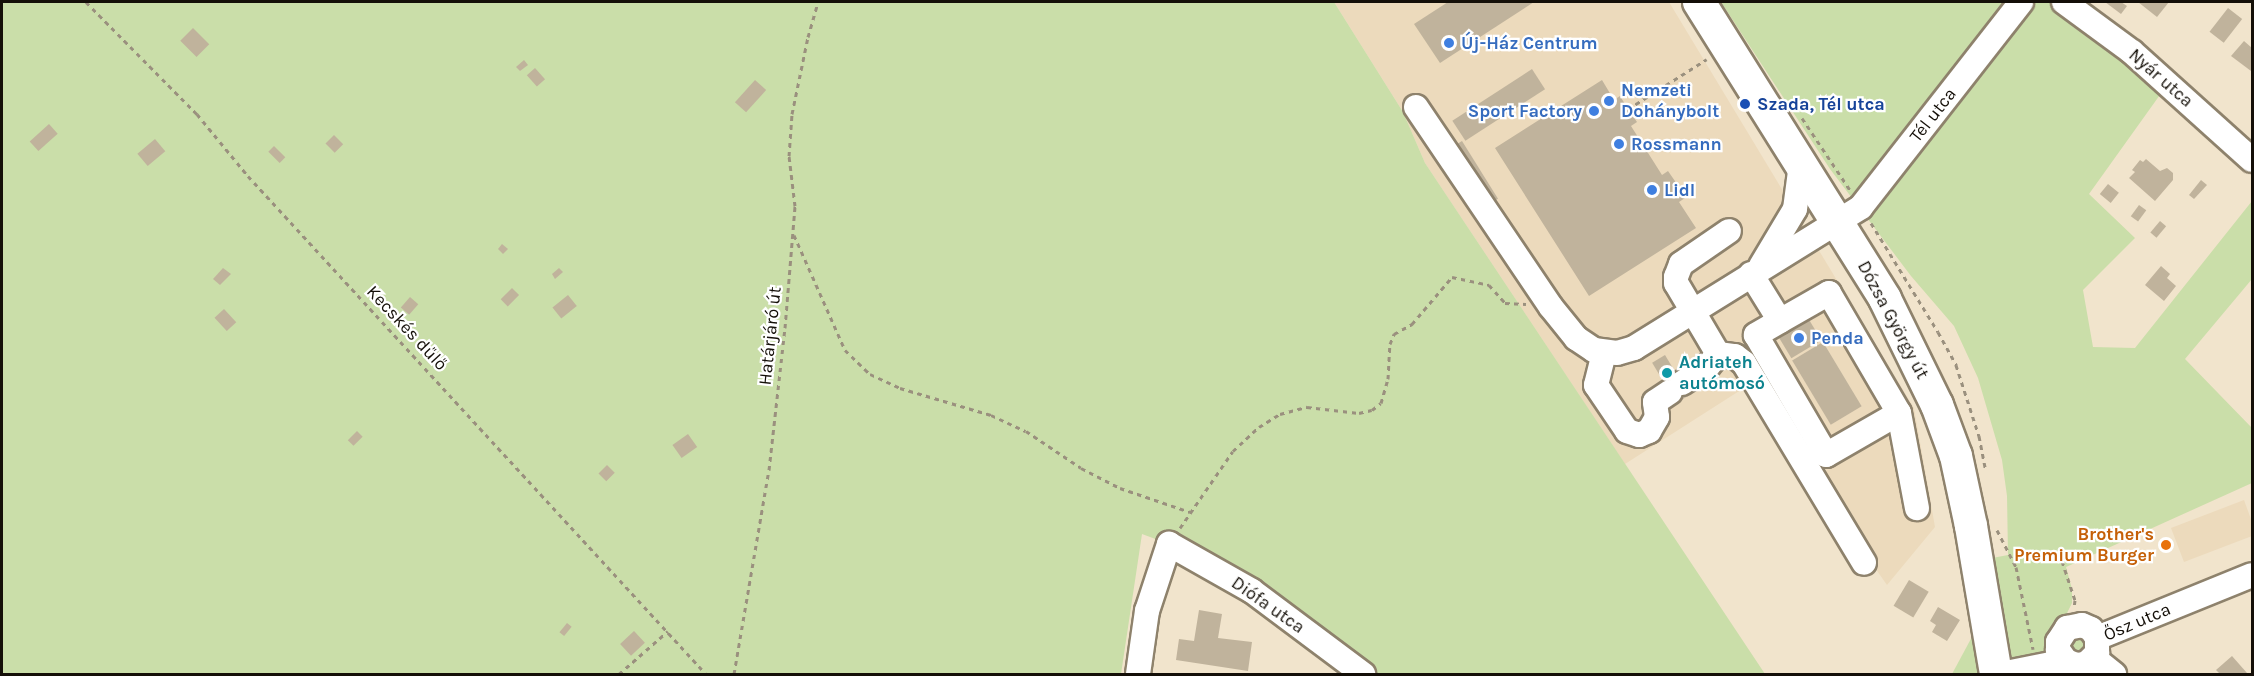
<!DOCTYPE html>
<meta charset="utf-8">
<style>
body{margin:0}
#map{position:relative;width:2254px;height:676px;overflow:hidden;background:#f1e4cc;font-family:Karla,sans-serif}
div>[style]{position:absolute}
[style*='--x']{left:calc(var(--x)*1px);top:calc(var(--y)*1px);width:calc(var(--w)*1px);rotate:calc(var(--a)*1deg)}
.built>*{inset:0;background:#ecdabc}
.green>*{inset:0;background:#cadea9}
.building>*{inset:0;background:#c0b39c;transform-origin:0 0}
.path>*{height:3px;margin-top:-1.5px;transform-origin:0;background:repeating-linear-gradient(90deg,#9a907e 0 4.5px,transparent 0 9px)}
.roads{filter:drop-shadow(2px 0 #8e826c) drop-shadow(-2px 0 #8e826c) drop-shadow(0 2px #8e826c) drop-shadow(0 -2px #8e826c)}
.minor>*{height:24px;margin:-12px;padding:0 12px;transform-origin:12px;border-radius:12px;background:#fff}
.major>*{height:32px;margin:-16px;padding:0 16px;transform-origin:16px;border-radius:16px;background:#fff}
.dots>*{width:16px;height:16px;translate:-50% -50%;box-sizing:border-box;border:3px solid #fff;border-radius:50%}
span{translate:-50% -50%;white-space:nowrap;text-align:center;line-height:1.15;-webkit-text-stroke:4.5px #fff;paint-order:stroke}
.shop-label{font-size:18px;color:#366cbe;font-weight:700}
.left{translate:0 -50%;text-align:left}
.right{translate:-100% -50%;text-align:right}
.street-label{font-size:18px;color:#140f08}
.transit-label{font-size:18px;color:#164399;font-weight:700}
.culture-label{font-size:18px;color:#0d838f;font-weight:700}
.food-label{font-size:18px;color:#c56008;font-weight:700}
.frame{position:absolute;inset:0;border:3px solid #140f08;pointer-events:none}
</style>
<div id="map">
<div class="built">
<i style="clip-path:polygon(1334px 2px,1669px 2px,1914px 408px,1935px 527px,1887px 585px,1747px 386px,1625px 464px,1425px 163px,1403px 112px)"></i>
<i style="clip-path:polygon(2244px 500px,2252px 522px,2252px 536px,2184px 562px,2171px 528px)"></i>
</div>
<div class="green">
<i style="clip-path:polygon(2px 2px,1334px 2px,1403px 112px,1425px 163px,1765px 674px,1375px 674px,1252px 591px,1169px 544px,1142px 534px,1121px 674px,2px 674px)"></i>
<i style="clip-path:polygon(1721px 2px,2057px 2px,2162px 92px,2089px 194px,2135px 238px,2083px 290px,2093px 347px,2135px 348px,2252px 201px,2252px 279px,2185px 359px,2252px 428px,2252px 483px,2066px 567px,2072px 589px,2072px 603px,2066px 615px,2049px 633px,2047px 650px,2044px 655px,2011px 661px,2008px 658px,1987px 559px,2008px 555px,2007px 496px,2002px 460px,1978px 378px,1954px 326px,1911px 276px,1830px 169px)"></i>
<i style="clip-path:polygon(1973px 635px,1981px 674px,1952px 674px)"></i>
<i style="clip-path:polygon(2083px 637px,2087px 645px,2083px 655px,2067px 653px,2067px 639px)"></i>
</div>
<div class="building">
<i style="clip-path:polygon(1448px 2px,1534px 2px,1440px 63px,1414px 24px)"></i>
<i style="clip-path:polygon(2105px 2px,2121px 2px,2127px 6px,2121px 14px)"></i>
<i style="clip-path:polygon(2138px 2px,2169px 2px,2157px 17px)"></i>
<i style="left:2228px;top:8px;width:18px;height:30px;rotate:38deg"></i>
<i style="left:193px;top:28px;width:23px;height:18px;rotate:45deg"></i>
<i style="clip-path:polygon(2244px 41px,2252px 48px,2251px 71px,2231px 56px)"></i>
<i style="clip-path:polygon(524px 60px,528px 65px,520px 71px,516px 67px)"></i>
<i style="left:535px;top:68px;width:15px;height:11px;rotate:48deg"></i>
<i style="left:1532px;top:69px;width:24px;height:95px;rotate:57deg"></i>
<i style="left:755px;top:80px;width:15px;height:30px;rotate:42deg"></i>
<i style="clip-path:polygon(1602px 80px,1614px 100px,1620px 96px,1628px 109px,1637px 122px,1631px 126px,1662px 175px,1668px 171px,1677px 184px,1685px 198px,1679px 202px,1696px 228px,1589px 296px,1495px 148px)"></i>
<i style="left:49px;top:124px;width:13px;height:26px;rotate:48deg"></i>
<i style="left:334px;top:135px;width:13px;height:12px;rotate:45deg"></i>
<i style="left:155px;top:139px;width:16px;height:23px;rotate:50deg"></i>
<i style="left:1462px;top:141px;width:68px;height:11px;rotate:58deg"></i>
<i style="left:274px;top:146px;width:16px;height:8px;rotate:45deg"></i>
<i style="clip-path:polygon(2146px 159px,2160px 171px,2167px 168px,2173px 173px,2173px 180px,2155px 201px,2129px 178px,2135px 172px,2132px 170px,2140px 160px,2143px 162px)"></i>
<i style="clip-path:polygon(2201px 180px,2207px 185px,2194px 199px,2189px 195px)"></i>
<i style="left:2108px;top:184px;width:14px;height:13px;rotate:39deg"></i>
<i style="left:2139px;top:205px;width:9px;height:14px;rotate:36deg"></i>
<i style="left:2160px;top:221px;width:8px;height:15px;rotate:40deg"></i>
<i style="clip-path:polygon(502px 244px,508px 249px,503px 254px,498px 249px)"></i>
<i style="clip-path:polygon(2161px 266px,2170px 274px,2167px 278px,2176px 286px,2164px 301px,2145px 285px)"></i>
<i style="clip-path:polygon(223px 268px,231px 274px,220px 285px,213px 279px)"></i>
<i style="clip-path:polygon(559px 268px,563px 272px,555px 279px,552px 274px)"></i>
<i style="left:512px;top:288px;width:10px;height:16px;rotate:45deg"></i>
<i style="left:568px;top:295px;width:14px;height:20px;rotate:51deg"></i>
<i style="left:410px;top:297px;width:11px;height:14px;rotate:41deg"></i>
<i style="left:224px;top:309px;width:18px;height:13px;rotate:47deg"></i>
<i style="left:1808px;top:318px;width:26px;height:35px;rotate:59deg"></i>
<i style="left:1823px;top:342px;width:75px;height:36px;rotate:59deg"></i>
<i style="left:1665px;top:355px;width:47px;height:15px;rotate:59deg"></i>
<i style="left:357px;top:431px;width:8px;height:13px;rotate:45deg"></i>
<i style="left:688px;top:434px;width:16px;height:19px;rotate:55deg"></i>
<i style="left:607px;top:465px;width:11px;height:12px;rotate:45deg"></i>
<i style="left:1909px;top:580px;width:23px;height:30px;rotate:31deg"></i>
<i style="clip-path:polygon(1938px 607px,1960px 620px,1947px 641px,1932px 632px,1936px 625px,1930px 621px)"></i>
<i style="clip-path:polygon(1199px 610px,1222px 614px,1218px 638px,1252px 642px,1248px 671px,1176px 660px,1179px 639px,1194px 641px)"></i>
<i style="left:567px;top:623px;width:6px;height:12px;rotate:39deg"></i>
<i style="left:634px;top:631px;width:16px;height:19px;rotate:47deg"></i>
<i style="clip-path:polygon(2232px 656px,2247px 673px,2246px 674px,2220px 674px,2216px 670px)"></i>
</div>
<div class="path">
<i style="--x:86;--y:2;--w:158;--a:45.3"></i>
<i style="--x:197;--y:114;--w:80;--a:50.6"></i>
<i style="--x:248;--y:176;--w:677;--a:47.4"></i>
<i style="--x:1628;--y:109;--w:93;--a:-32.3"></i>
<i style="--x:1802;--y:118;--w:87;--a:56.3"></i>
<i style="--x:1871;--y:223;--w:128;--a:58.4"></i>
<i style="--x:1938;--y:332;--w:38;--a:61"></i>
<i style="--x:1956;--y:365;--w:75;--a:72.1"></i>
<i style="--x:1979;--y:436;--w:33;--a:79"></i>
<i style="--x:794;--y:235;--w:126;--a:66.1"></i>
<i style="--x:845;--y:350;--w:35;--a:44"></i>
<i style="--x:870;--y:374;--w:33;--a:25"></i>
<i style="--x:900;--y:388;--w:95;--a:16.5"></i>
<i style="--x:991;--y:415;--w:38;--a:25"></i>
<i style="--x:1026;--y:431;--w:66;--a:33.9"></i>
<i style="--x:1081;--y:468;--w:44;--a:27.1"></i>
<i style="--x:1120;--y:488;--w:74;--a:18.9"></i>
<i style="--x:1180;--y:528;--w:93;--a:-55.5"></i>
<i style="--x:1233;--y:451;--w:35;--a:-43"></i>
<i style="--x:1259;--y:427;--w:25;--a:-32"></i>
<i style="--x:1280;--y:414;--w:28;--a:-15"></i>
<i style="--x:1307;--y:407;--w:52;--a:6.6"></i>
<i style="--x:1359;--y:413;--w:13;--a:-13"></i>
<i style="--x:1372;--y:410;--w:11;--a:-38"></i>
<i style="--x:1381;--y:403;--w:25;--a:-74"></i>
<i style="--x:1388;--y:379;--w:35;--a:-87"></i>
<i style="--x:1390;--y:344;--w:11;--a:-68"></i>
<i style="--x:1394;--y:334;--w:21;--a:-29"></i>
<i style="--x:1412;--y:324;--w:62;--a:-49.6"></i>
<i style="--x:1452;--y:277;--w:38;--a:12"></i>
<i style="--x:1489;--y:285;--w:24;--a:48"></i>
<i style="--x:1505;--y:303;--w:21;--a:3"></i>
<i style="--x:1997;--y:530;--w:42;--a:62.8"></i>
<i style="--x:2016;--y:567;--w:84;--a:78.3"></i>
<i style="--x:2062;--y:561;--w:41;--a:71.6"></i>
<i style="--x:2075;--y:600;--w:8;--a:97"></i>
<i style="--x:619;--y:674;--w:65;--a:-41.3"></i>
<i style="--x:734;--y:674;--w:207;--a:-80.3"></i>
<i style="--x:769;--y:470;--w:143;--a:-83.6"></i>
<i style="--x:785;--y:328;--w:122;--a:-85.3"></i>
<i style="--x:795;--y:206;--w:50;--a:-96.8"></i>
<i style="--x:789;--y:156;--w:42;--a:-85.9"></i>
<i style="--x:792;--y:114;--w:79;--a:-78.3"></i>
<i style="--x:808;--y:37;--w:36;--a:-74"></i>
</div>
<div class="roads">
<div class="minor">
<i style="--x:2064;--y:2;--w:84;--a:36.3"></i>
<i style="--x:2132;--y:52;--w:161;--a:42"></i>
<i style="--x:1416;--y:107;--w:241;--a:56"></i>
<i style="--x:1551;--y:307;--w:40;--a:51"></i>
<i style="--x:1576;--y:338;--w:22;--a:34"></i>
<i style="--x:1594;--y:350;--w:23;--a:7"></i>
<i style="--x:1617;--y:353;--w:18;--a:-16"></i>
<i style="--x:1634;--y:348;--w:267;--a:-31.8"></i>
<i style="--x:1861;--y:207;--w:260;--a:-52"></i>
<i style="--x:1761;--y:266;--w:66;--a:-59.2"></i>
<i style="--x:1795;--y:209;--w:45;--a:-82.4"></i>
<i style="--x:1751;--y:274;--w:55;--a:58.3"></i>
<i style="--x:1780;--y:321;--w:28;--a:150"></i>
<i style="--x:1756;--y:335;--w:139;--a:59.7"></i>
<i style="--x:1826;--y:455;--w:84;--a:-29.9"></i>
<i style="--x:1899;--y:413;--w:139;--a:-120.3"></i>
<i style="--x:1829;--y:293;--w:56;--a:150.3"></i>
<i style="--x:1604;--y:353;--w:33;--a:104"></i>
<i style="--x:1596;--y:385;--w:55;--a:56"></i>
<i style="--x:1627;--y:431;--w:13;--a:18"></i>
<i style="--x:1639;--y:435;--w:11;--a:-22"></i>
<i style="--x:1649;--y:431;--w:16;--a:-60"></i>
<i style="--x:1657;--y:417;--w:15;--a:-98"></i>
<i style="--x:1655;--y:402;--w:18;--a:-34"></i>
<i style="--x:1718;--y:354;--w:17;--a:7"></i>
<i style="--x:1735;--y:356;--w:11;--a:38"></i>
<i style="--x:1744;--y:363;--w:233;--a:59"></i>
<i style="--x:1718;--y:354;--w:82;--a:-120.6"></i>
<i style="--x:1676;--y:283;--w:6;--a:-90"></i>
<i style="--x:1676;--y:277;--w:14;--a:-69"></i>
<i style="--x:1681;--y:264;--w:58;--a:-34.5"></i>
<i style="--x:1682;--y:383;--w:31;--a:-33"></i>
<i style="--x:1708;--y:366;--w:16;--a:-50"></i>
<i style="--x:1899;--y:413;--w:97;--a:79.3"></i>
<i style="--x:2094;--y:658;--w:26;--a:39"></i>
<i style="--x:2066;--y:661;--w:14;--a:-126"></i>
<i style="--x:2058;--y:650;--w:8;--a:-90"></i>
<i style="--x:2058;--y:642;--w:17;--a:-57"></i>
<i style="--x:2067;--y:628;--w:15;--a:-11"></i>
<i style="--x:2082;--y:625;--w:10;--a:24"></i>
<i style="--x:2091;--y:629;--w:11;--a:56"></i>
<i style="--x:1138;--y:674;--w:64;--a:-81.9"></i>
<i style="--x:1147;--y:611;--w:71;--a:-71.8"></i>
<i style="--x:1169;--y:544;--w:95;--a:29.5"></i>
<i style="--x:1252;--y:591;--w:139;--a:36.8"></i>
<i style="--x:2001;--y:674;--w:66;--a:-11.3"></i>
<i style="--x:2066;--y:661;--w:11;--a:22"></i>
<i style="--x:2076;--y:665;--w:10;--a:-6"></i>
<i style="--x:2086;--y:664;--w:16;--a:-45"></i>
<i style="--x:2097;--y:653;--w:15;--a:-90"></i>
<i style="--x:2097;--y:638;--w:167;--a:-22.1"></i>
</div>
<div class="major">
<i style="--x:1699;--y:2;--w:350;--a:57.9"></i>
<i style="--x:1885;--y:299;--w:118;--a:63.9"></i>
<i style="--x:1937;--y:405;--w:54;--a:69.6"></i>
<i style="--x:1956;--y:456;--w:72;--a:77.9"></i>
<i style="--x:1971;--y:526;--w:150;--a:80.4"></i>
</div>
</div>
<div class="dots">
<i style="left:1449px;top:43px;background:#3f7fe0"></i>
<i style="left:1609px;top:101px;background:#3f7fe0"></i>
<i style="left:1745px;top:104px;background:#1a4fb4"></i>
<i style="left:1594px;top:111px;background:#3f7fe0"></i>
<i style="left:1619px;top:144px;background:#3f7fe0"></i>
<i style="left:1652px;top:190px;background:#3f7fe0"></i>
<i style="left:1799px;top:338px;background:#3f7fe0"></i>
<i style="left:1667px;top:373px;background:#0f9aa8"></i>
<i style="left:2166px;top:545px;background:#e8710a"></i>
</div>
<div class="shop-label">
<span class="left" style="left:1461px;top:43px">Új-Ház Centrum</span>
<span class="left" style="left:1621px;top:101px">Nemzeti<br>Dohánybolt</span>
<span class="right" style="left:1582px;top:111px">Sport Factory</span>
<span class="left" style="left:1631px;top:144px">Rossmann</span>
<span class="left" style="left:1664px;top:190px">Lidl</span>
<span class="left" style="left:1811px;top:338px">Penda</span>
</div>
<div class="street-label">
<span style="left:2161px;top:78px;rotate:41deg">Nyár utca</span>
<span style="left:1933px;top:115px;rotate:-52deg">Tél utca</span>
<span style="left:1893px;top:320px;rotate:62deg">Dózsa György út</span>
<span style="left:407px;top:328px;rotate:47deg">Kecskés dűlő</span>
<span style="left:770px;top:336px;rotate:-84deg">Határjáró út</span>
<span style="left:1268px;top:605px;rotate:35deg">Diófa utca</span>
<span style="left:2137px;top:622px;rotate:-23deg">Ősz utca</span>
</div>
<div class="transit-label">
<span class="left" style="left:1757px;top:104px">Szada, Tél utca</span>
</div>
<div class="culture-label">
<span class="left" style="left:1679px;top:373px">Adriateh<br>autómosó</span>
</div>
<div class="food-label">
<span class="right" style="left:2154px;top:545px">Brother's<br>Premium Burger</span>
</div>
<div class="frame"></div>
</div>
